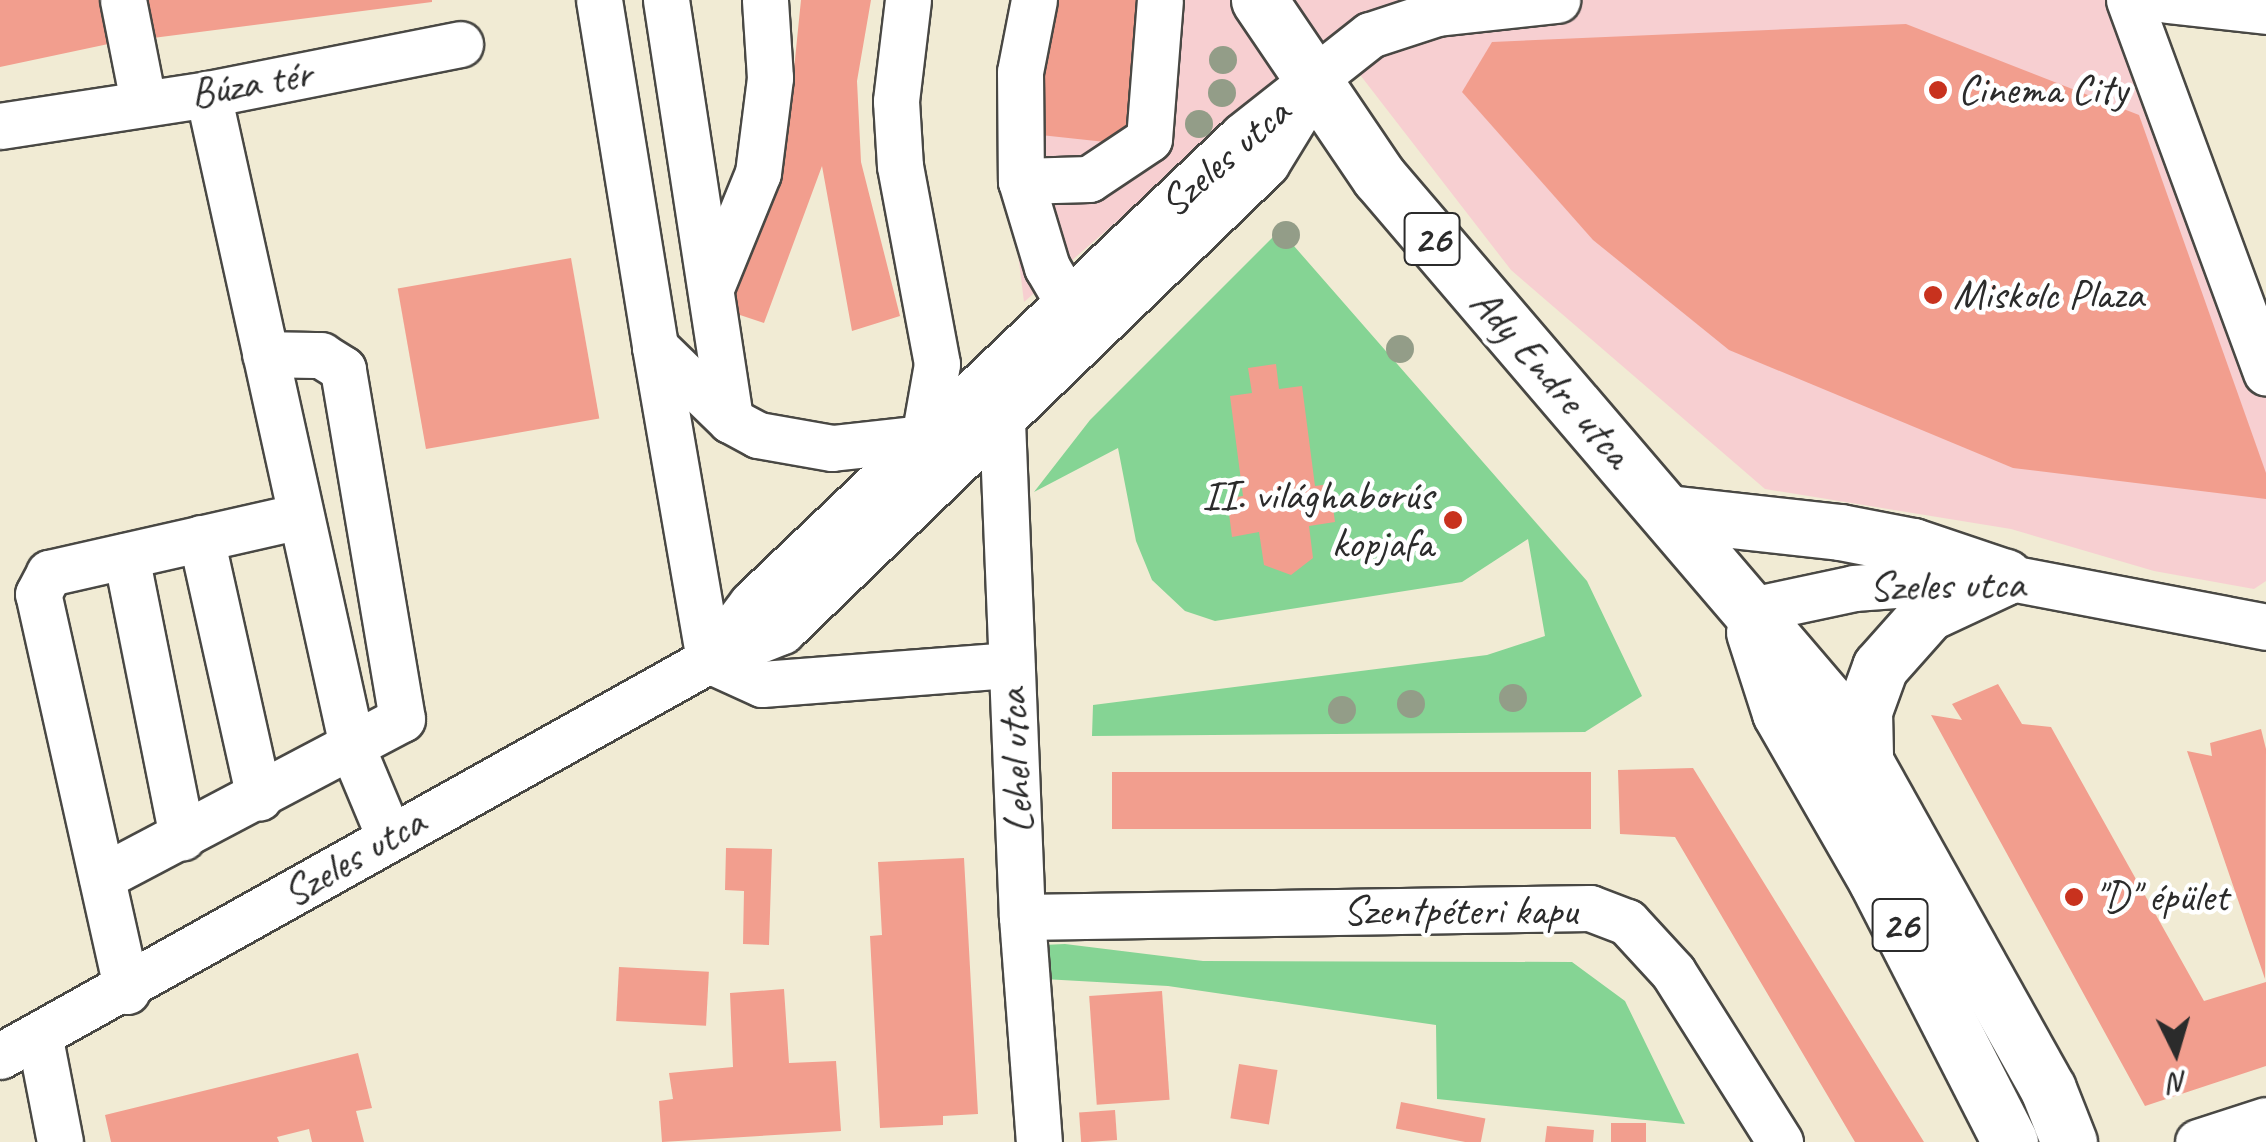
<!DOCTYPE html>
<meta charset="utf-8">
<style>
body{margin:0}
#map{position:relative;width:2266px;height:1142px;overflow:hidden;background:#f1ebd4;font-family:Caveat,sans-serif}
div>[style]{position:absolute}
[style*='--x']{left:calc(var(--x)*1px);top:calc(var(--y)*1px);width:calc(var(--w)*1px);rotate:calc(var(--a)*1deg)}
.built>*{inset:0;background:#f7cfd1}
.green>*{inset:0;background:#85d494}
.building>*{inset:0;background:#f29e8e;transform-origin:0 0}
.roads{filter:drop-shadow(2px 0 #494844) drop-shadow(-2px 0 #494844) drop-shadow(0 2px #494844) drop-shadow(0 -2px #494844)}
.minor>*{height:45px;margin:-22.5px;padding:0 22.5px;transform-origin:22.5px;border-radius:22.5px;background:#fff}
.major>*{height:55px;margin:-27.5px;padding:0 27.5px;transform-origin:27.5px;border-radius:27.5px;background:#fff}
.trees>*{width:28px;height:28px;margin:-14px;border-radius:50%;background:#939d88}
.dots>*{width:28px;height:28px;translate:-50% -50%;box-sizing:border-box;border:5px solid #fff;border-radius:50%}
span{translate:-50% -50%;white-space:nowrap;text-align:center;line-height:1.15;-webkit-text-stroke:9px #fff;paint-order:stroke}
.shield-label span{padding:2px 8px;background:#fff;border:2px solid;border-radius:8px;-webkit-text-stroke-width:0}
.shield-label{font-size:40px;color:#2b2b2b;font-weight:700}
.street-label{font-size:42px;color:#2b2b2b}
.poi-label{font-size:42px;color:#2b2b2b}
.left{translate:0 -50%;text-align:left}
.right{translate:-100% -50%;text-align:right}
.north{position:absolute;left:2126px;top:1002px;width:100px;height:100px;-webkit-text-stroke:8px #fff;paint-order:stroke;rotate:175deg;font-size:28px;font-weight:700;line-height:40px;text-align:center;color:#2b2b2b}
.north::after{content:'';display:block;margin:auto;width:35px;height:45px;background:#2b2b2b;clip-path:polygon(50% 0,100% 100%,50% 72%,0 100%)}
</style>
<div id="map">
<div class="built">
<i style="clip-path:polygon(1015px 0,2116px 0,2266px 381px,2266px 581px,2254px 589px,2154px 571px,2011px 529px,1765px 489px,1511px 270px,1330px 36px,1024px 302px,997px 86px)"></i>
</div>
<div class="green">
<i style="clip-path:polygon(1280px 230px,1587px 581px,1642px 696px,1585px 732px,1092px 736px,1093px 705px,1487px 655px,1545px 636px,1528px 539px,1462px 582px,1215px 621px,1185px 611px,1152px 580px,1136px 541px,1118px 448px,1034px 492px,1090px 420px)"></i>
<i style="clip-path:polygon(1065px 944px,1203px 961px,1572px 962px,1625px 1001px,1685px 1124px,1437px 1099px,1436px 1025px,1168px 986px,1026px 978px,1043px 945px)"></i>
</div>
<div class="building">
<i style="clip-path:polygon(0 0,104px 0,113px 43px,0 67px)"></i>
<i style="clip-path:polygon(142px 0,432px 0,432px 2px,145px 39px)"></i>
<i style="clip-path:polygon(801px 0,871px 0,857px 81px,861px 162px,900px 316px,852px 331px,822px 166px,764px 323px,728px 311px,785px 158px)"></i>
<i style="clip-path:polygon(1049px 0,1168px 0,1182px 18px,1178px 57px,1155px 77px,1132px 75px,1124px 144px,1022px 133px)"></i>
<i style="clip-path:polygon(1906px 24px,2139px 115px,2266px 473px,2266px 499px,2013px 468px,1729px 350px,1593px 240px,1462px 92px,1492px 42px)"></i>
<i style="left:571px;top:258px;width:163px;height:176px;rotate:80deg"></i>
<i style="clip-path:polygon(1276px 364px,1279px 389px,1302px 386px,1315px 486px,1330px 484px,1335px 522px,1309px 526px,1313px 558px,1291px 575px,1264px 565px,1259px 532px,1232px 537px,1227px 498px,1243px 496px,1230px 396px,1252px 393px,1248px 368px)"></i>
<i style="clip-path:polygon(1998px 684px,2022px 724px,2051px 727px,2204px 1001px,2266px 982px,2266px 1066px,2145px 1106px,1931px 715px,1962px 720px,1952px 704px)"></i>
<i style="clip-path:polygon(2261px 729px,2266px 749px,2265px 979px,2187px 751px,2212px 756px,2210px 743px)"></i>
<i style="clip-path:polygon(1693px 768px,1924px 1142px,1855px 1142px,1675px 837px,1620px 834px,1618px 770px)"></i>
<i style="left:1112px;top:772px;width:479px;height:57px"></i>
<i style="clip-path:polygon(726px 848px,772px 849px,769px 945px,743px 944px,744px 891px,725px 890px)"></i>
<i style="clip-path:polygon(964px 858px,978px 1114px,943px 1116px,943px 1125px,880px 1128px,870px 936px,882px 935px,878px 862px)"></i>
<i style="left:619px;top:967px;width:90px;height:54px;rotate:3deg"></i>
<i style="clip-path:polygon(784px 989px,789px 1063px,836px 1061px,841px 1131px,662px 1142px,659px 1101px,673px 1099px,669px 1073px,733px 1067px,730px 993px)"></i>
<i style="left:1162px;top:991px;width:109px;height:73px;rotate:86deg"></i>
<i style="clip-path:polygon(358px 1053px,372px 1108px,356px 1111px,364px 1142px,312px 1142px,309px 1129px,277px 1137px,279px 1142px,111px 1142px,105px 1115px)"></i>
<i style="left:1239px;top:1064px;width:39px;height:55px;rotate:9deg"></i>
<i style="left:1401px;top:1102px;width:86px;height:27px;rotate:11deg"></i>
<i style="left:1115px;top:1110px;width:30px;height:36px;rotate:86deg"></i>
<i style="left:1646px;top:1123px;width:19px;height:35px;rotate:90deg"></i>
<i style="clip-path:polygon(1547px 1126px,1594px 1130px,1593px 1142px,1545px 1142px)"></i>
</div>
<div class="roads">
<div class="minor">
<i style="--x:123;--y:0;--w:103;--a:78.8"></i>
<i style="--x:599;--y:0;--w:351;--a:80.8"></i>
<i style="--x:655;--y:347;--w:105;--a:44.2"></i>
<i style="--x:730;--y:420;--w:32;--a:28"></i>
<i style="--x:758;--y:435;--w:75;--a:10"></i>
<i style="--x:832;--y:448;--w:93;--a:-6.2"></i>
<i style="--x:666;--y:0;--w:425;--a:81.3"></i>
<i style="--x:908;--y:0;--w:102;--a:96.8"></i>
<i style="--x:896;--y:101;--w:65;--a:86.5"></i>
<i style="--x:900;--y:166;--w:201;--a:79.4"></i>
<i style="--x:937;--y:364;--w:75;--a:100"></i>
<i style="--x:1034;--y:0;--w:73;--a:101"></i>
<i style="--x:1020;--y:72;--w:109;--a:89.5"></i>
<i style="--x:1021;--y:181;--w:90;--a:73.2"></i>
<i style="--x:1047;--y:267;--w:69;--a:59.7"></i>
<i style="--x:2129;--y:0;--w:397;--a:69.8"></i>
<i style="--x:2167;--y:0;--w:100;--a:6.3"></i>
<i style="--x:208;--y:94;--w:672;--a:77.54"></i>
<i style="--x:353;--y:750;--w:93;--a:67.3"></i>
<i style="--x:0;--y:126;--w:210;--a:-8.7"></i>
<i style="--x:208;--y:94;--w:257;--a:-11.2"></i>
<i style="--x:1021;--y:181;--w:68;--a:-1.7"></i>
<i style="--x:1089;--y:179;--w:72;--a:-33.7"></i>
<i style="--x:1149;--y:139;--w:139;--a:-85.5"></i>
<i style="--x:711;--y:288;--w:124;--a:-67.8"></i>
<i style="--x:758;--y:173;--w:96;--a:-82.8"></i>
<i style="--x:770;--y:78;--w:78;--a:-93.7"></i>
<i style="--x:655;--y:347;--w:318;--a:80.2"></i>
<i style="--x:991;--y:409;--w:16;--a:47"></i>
<i style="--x:1002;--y:421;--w:496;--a:87.7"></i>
<i style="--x:1022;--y:917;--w:226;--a:85.7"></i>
<i style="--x:201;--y:538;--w:266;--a:77.4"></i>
<i style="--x:126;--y:556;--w:287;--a:78.7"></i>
<i style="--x:1747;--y:611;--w:109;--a:-12.1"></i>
<i style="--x:1854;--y:588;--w:151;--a:-4.2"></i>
<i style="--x:2005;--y:577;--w:266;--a:10.8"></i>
<i style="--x:710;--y:659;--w:70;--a:-53.1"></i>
<i style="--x:752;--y:603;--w:677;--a:-43.62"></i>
<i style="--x:1242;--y:136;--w:163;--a:-38.3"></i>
<i style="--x:1370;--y:35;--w:71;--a:-18.2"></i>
<i style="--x:1437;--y:13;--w:121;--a:-6.2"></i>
<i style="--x:709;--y:660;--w:58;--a:24.4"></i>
<i style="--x:762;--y:684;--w:250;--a:-4.4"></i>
<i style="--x:102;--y:877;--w:339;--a:-27.8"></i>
<i style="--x:402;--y:719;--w:355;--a:-99.6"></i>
<i style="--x:343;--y:369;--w:26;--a:-148"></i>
<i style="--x:321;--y:355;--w:56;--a:-179"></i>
<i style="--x:1022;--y:917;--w:568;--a:-0.91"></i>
<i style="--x:1590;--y:908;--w:40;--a:21"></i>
<i style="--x:1627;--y:922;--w:68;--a:47.4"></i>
<i style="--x:1673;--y:972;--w:201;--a:57.8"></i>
<i style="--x:127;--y:991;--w:407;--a:-102.6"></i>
<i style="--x:38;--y:594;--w:24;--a:-62"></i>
<i style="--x:49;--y:573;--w:257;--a:-12.8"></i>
<i style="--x:40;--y:1039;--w:105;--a:79"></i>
<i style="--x:0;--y:1056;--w:812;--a:-29.18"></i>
<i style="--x:709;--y:660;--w:79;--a:-21.7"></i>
<i style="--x:782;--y:631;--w:673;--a:-43.98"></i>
<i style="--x:1266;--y:164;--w:94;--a:-58.5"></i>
<i style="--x:2198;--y:1142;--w:71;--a:-17.9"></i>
</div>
<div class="major">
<i style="--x:1259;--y:0;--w:214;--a:55.9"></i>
<i style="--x:1379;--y:177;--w:708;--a:49.47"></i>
<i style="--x:1839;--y:715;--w:428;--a:60.8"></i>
<i style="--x:2048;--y:1089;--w:57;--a:68.4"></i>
<i style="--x:1668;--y:513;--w:173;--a:6.3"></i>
<i style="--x:1840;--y:532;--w:74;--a:10.9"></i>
<i style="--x:1913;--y:546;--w:97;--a:18.6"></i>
<i style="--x:1754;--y:632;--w:85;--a:72.2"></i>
<i style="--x:1780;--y:713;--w:195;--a:60.1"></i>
<i style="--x:1877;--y:882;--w:292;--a:62.9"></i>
<i style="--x:1865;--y:755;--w:44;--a:-91.3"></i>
<i style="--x:1864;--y:711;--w:47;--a:-70"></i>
<i style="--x:1880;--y:667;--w:72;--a:-48.4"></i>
<i style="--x:1928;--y:613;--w:85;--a:-25.1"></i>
</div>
</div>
<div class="trees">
<i style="left:1223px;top:60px"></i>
<i style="left:1222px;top:93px"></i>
<i style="left:1199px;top:124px"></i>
<i style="left:1286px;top:235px"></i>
<i style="left:1400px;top:349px"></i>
<i style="left:1513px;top:698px"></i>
<i style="left:1411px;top:704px"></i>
<i style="left:1342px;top:710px"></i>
</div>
<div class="dots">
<i style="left:1938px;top:90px;background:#c8321e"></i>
<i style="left:1933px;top:295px;background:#c8321e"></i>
<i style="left:1453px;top:520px;background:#c8321e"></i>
<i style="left:2074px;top:897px;background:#c8321e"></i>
</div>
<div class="shield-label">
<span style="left:1432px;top:239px">26</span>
<span style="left:1900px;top:925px">26</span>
</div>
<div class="street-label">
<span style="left:251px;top:84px;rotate:-10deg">Búza tér</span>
<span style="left:1225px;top:158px;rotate:-41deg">Szeles utca</span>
<span style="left:1551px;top:378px;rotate:49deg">Ady Endre utca</span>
<span style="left:1947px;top:586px;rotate:-1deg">Szeles utca</span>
<span style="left:1016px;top:761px;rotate:-93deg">Lehel utca</span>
<span style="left:354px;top:858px;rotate:-30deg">Szeles utca</span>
<span style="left:1460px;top:911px">Szentpéteri kapu</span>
</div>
<div class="poi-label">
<span class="left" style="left:1958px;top:90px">Cinema City</span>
<span class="left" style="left:1953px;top:295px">Miskolc Plaza</span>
<span class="right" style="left:1433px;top:520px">II. világhaborús<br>kopjafa</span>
<span class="left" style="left:2094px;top:897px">"D" épület</span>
</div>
<div class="north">N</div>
</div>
